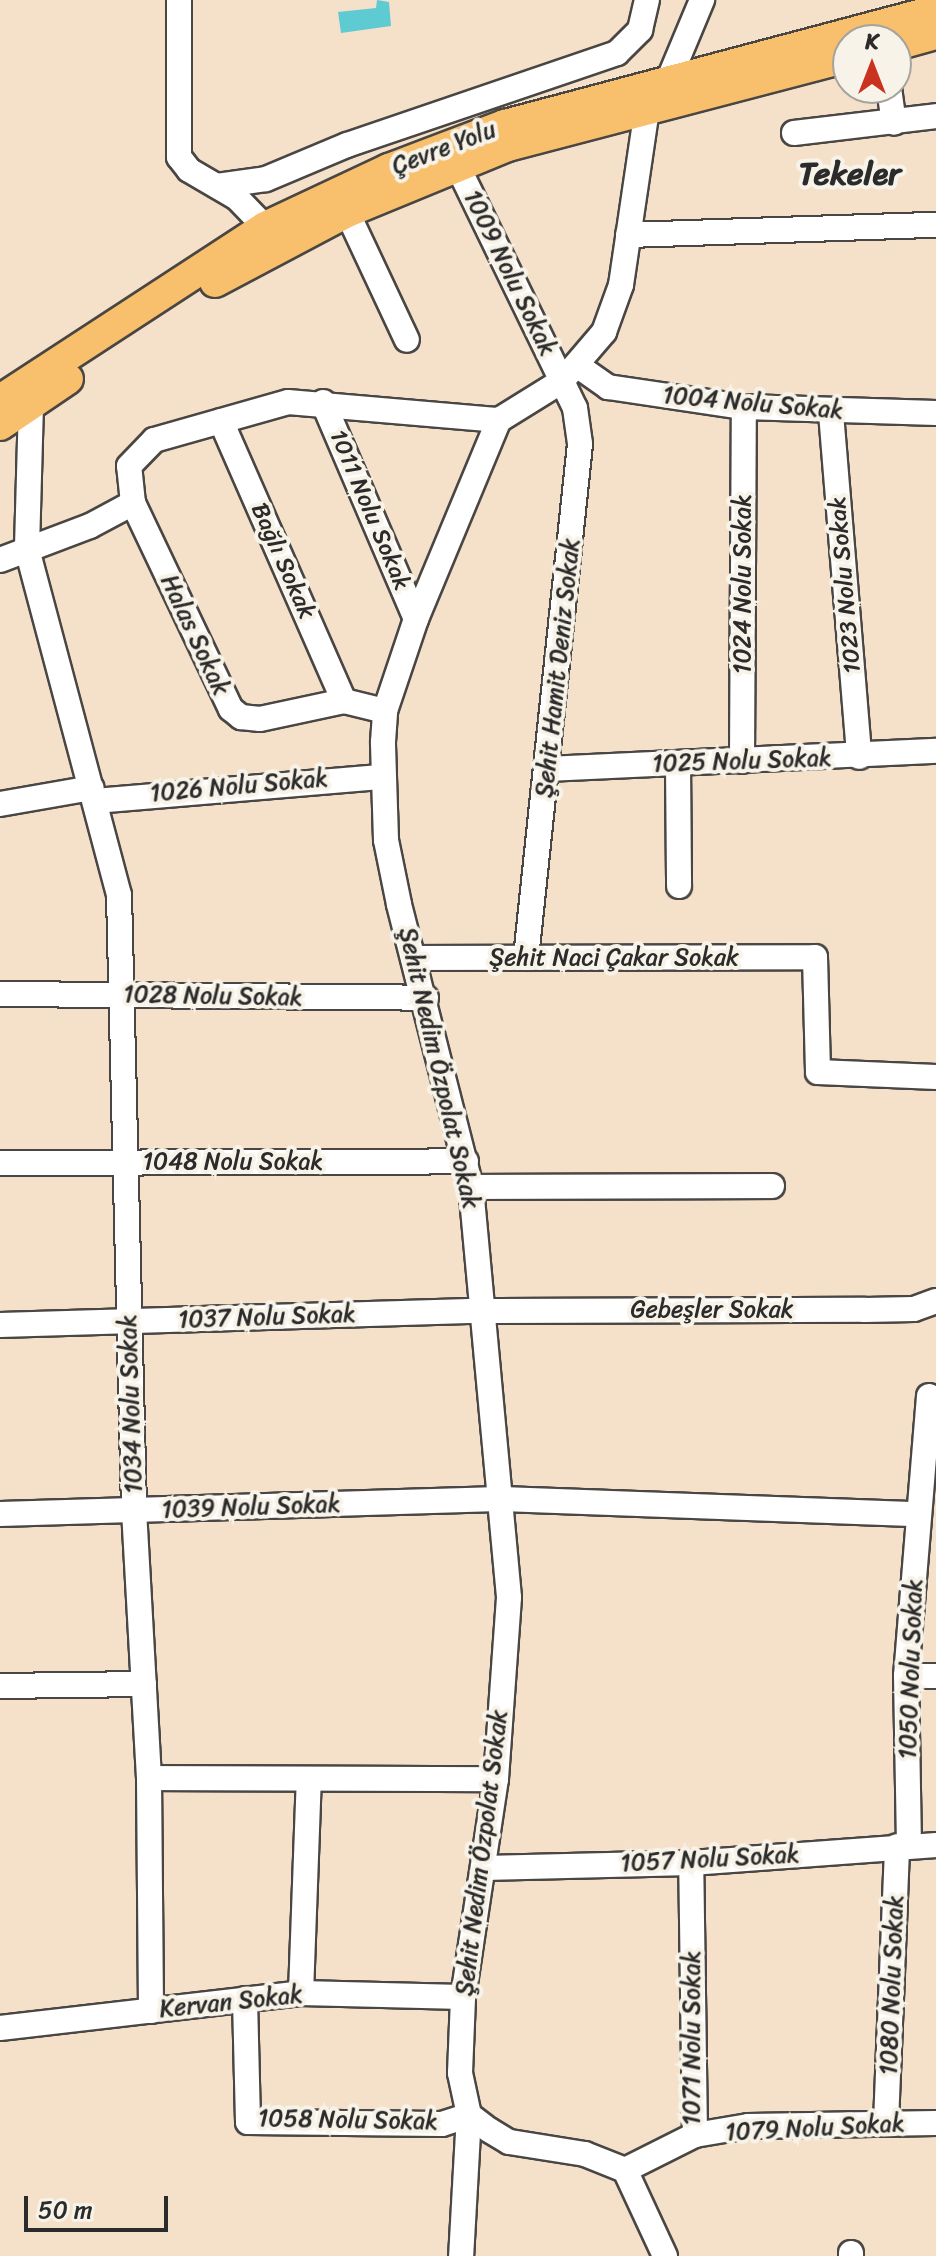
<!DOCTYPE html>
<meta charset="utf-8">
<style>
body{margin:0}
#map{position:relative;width:936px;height:2256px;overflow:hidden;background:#f5e1ca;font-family:Sriracha,sans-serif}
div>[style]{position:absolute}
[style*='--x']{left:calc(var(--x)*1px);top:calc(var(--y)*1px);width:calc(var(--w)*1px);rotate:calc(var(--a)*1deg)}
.water>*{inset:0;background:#5dcbd1}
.roads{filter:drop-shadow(2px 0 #494643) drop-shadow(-2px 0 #494643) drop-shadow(0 2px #494643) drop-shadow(0 -2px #494643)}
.minor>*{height:24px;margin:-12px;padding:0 12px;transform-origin:12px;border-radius:12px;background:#fff}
.major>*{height:30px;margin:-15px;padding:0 15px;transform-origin:15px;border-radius:15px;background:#f8bf6c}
span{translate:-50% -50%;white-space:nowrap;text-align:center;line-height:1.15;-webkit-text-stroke:8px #f7f3e8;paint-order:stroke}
.street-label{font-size:24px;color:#2b2b2b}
.district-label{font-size:32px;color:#2b2b2b;font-weight:700}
.north{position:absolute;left:832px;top:24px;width:80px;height:80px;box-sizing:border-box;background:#f7f3e8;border:2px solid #a5a39c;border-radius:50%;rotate:0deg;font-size:22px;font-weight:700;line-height:32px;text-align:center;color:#2b2b2b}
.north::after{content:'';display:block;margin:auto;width:28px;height:36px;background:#c8321e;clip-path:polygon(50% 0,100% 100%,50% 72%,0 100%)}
.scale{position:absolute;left:24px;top:2196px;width:144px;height:36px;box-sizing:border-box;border:4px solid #2b2b2b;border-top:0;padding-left:10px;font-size:24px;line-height:28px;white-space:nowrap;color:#2b2b2b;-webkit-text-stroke:6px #f7f3e8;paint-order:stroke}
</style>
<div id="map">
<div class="water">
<i style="clip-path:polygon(377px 0,389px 2px,391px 26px,341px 33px,338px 12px,376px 8px)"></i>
</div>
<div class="roads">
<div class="minor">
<i style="--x:179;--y:0;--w:157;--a:90"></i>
<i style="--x:179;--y:157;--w:16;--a:52"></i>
<i style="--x:189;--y:170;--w:56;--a:30.3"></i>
<i style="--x:237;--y:198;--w:40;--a:46"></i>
<i style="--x:889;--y:88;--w:35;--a:82"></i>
<i style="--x:794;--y:133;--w:143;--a:-6.8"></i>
<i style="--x:457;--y:165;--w:270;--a:64.1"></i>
<i style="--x:575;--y:408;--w:36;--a:82"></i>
<i style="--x:580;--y:444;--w:517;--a:96"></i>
<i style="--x:217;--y:186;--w:49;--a:-8.1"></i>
<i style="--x:266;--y:179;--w:88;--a:-22.8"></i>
<i style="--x:347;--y:145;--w:285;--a:-18.8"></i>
<i style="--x:617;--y:53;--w:33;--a:-45"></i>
<i style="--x:640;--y:30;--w:31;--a:-77"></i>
<i style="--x:347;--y:212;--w:141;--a:64.9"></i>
<i style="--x:628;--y:235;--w:308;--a:-1.9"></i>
<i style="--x:578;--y:366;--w:37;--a:35"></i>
<i style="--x:608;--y:387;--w:137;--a:8.4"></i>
<i style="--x:744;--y:407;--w:192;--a:1.8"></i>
<i style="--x:323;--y:402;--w:236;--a:66.8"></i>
<i style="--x:31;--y:404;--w:145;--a:91.6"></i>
<i style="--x:27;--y:549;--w:358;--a:75.1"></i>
<i style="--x:119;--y:895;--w:615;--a:88.6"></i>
<i style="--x:134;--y:1510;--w:268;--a:86.8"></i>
<i style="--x:149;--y:1778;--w:233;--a:89.5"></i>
<i style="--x:831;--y:413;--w:345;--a:85.3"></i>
<i style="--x:221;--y:421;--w:306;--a:66.3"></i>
<i style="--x:133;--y:503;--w:228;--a:64.6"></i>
<i style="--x:231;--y:709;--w:13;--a:39"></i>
<i style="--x:241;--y:717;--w:19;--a:6"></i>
<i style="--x:260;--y:719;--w:86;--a:-12.1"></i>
<i style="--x:344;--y:701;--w:42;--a:13.7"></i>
<i style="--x:0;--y:560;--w:96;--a:-20.7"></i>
<i style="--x:90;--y:526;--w:49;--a:-28.1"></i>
<i style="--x:133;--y:503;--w:37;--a:-96"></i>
<i style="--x:129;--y:466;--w:36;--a:-46"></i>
<i style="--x:154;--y:440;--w:139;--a:-15.8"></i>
<i style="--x:288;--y:402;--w:212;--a:4.9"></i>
<i style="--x:742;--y:761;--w:354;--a:-89.7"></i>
<i style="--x:678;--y:764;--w:122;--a:89.5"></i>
<i style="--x:548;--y:769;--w:388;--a:-2.7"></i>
<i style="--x:95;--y:801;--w:289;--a:-4.8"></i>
<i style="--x:0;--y:804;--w:93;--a:-9.9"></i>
<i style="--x:413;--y:958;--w:402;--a:-0.1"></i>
<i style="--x:815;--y:957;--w:115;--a:88.5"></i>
<i style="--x:818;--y:1072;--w:118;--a:2.4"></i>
<i style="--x:0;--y:994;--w:426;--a:0.5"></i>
<i style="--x:0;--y:1163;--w:466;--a:-0.2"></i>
<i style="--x:471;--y:1187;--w:301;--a:-0.2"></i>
<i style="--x:0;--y:1325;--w:486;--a:-1.7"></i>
<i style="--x:486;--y:1311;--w:379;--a:-0.2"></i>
<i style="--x:865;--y:1310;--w:49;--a:-1.2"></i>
<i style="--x:914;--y:1309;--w:23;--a:-20"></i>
<i style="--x:0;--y:1514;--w:502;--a:-1.71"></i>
<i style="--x:502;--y:1499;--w:416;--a:2.1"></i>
<i style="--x:906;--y:1676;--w:30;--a:0"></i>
<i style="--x:0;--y:1686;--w:144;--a:-0.8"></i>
<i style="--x:149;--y:1778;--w:347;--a:0.2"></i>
<i style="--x:909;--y:1846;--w:170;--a:-91"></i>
<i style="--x:906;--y:1676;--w:281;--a:-85.3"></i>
<i style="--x:484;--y:1868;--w:207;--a:-1.4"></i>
<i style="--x:691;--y:1863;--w:246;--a:-4.2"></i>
<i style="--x:301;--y:1993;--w:214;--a:-87.9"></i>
<i style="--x:245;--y:1999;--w:123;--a:88.6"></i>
<i style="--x:248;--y:2122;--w:194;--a:0.6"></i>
<i style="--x:442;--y:2124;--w:28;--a:-18"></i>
<i style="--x:469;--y:2115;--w:141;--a:93.2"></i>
<i style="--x:0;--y:2028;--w:303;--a:-6.6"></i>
<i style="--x:301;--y:1993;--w:162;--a:1.4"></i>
<i style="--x:886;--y:2123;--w:277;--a:-87.7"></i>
<i style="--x:695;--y:2135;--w:54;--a:-9.6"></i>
<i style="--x:748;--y:2126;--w:188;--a:-0.9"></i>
<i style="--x:625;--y:2170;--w:78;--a:-26.6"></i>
<i style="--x:695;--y:2135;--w:272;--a:-90.8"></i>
<i style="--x:851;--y:2253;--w:3;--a:90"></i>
<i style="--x:665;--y:2256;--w:95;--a:-114.9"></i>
<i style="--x:625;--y:2170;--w:43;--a:-158.2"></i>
<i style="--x:585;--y:2154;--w:77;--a:-171"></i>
<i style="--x:509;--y:2142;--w:23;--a:-149"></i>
<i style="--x:489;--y:2130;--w:25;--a:-143"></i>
<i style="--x:469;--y:2115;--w:43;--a:-102.1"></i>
<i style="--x:460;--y:2073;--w:76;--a:-87.7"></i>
<i style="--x:463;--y:1997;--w:220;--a:-81.4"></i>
<i style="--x:496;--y:1779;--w:182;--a:-85.9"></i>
<i style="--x:509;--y:1597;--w:412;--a:-95.3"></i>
<i style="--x:471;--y:1187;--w:292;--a:-104.3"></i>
<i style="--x:399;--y:904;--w:65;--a:-101.5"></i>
<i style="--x:386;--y:840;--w:98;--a:-91.8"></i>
<i style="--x:383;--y:742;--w:31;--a:-86"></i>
<i style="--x:385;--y:711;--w:97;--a:-71.4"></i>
<i style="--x:416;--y:619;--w:216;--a:-67.4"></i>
<i style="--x:499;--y:420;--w:74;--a:-31.8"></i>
<i style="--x:562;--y:381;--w:65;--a:-49.4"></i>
<i style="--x:604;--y:332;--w:50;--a:-70.1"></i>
<i style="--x:621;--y:285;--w:179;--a:-81.6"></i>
<i style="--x:647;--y:108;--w:36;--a:-53"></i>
<i style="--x:669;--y:79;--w:86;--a:-67.3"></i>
</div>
<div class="major">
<i style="--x:896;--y:45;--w:41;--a:-15.4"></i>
<i style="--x:215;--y:282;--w:149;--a:-27.9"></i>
<i style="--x:347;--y:212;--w:174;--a:-22.3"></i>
<i style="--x:508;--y:146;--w:351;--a:-14.7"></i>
<i style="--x:0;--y:400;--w:316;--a:-33.1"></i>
<i style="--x:265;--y:227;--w:137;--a:-25.1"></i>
<i style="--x:389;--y:169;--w:124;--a:-20.8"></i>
<i style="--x:505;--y:125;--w:446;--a:-14.9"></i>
<i style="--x:0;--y:425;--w:82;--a:-34.1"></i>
</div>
</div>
<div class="street-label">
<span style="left:444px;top:148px;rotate:-21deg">Çevre Yolu</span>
<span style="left:510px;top:273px;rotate:64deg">1009 Nolu Sokak</span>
<span style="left:753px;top:403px;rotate:5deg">1004 Nolu Sokak</span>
<span style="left:370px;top:510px;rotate:67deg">1011 Nolu Sokak</span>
<span style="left:283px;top:561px;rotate:66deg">Bağlı Sokak</span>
<span style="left:743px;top:584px;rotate:-90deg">1024 Nolu Sokak</span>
<span style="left:845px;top:585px;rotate:-95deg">1023 Nolu Sokak</span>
<span style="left:195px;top:635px;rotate:65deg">Halas Sokak</span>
<span style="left:558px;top:668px;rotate:-84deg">Şehit Hamit Deniz Sokak</span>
<span style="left:742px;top:761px;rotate:-2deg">1025 Nolu Sokak</span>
<span style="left:239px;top:786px;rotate:-5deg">1026 Nolu Sokak</span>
<span style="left:614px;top:958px">Şehit Naci Çakar Sokak</span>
<span style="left:213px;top:996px;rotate:1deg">1028 Nolu Sokak</span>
<span style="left:439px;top:1068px;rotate:77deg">Şehit Nedim Özpolat Sokak</span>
<span style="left:233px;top:1162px">1048 Nolu Sokak</span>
<span style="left:712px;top:1310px">Gebeşler Sokak</span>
<span style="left:267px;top:1317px;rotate:-2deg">1037 Nolu Sokak</span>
<span style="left:131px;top:1404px;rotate:-92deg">1034 Nolu Sokak</span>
<span style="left:251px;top:1507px;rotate:-2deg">1039 Nolu Sokak</span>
<span style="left:911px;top:1669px;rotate:-88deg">1050 Nolu Sokak</span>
<span style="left:482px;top:1853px;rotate:-83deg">Şehit Nedim Özpolat Sokak</span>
<span style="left:710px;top:1859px;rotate:-3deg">1057 Nolu Sokak</span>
<span style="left:892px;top:1985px;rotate:-88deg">1080 Nolu Sokak</span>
<span style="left:231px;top:2002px;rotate:-6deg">Kervan Sokak</span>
<span style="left:692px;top:2038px;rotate:-90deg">1071 Nolu Sokak</span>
<span style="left:348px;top:2120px;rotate:1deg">1058 Nolu Sokak</span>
<span style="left:815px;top:2128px;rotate:-3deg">1079 Nolu Sokak</span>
</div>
<div class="district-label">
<span style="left:850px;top:174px">Tekeler</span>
</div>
<div class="north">K</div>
<div class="scale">50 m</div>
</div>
